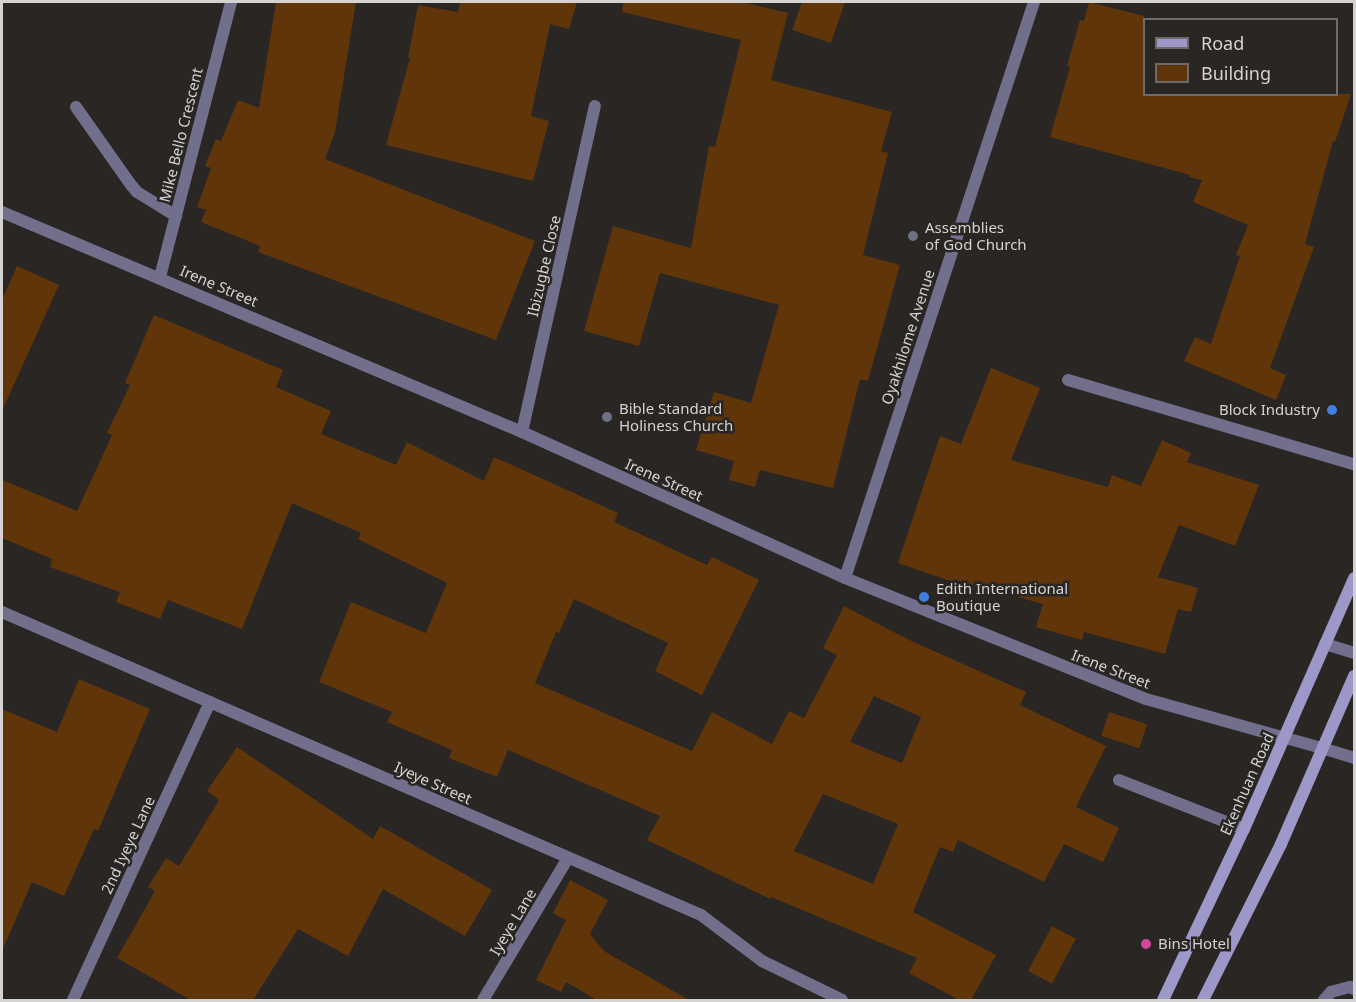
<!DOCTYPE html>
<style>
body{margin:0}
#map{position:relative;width:1356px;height:1002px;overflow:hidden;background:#292624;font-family:"Noto Sans",sans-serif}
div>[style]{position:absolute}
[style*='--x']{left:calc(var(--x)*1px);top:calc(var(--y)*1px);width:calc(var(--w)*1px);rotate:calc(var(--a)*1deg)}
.building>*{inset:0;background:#60350a;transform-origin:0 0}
.service>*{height:12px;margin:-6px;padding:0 6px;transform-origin:6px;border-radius:6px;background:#726f8d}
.minor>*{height:12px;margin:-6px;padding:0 6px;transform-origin:6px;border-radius:6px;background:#726f8d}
.secondary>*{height:12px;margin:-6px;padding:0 6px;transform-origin:6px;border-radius:6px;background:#9d98c7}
.dots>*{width:16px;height:16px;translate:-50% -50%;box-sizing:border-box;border:3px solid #292624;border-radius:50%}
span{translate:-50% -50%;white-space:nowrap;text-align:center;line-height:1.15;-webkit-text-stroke:5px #292624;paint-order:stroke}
.street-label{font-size:15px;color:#d5d3d2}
.poi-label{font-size:15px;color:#d5d3d2}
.left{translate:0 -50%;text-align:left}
.right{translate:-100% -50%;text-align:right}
.frame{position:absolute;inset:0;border:3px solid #d5d3d2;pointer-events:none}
.legend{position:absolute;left:1143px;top:18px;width:195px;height:78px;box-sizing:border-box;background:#292624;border:2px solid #6e6b6a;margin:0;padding:8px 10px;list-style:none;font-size:18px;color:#d5d3d2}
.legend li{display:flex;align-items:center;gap:12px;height:30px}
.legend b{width:30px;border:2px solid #6e6b6a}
</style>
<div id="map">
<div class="building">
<i style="clip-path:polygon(276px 2px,356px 2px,335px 132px,325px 159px,535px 241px,496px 340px,258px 252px,260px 246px,201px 222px,206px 210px,197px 207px,211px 168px,205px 166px,216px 139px,221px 141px,238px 100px,259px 108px)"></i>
<i style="clip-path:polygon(460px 2px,577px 2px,569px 29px,550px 24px,531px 116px,549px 121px,533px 181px,386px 145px,410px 58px,408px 58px,418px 5px,458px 12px)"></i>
<i style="clip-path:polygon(623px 2px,742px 2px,788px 13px,771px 80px,892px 112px,881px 151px,888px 153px,863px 255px,900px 265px,868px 381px,860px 379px,833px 488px,760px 470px,755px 487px,729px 480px,734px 461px,696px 450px,714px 392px,751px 403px,779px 305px,660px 273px,639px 346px,584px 331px,613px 226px,691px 248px,709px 146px,715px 147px,741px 40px,622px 12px)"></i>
<i style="clip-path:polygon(802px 2px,845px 2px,831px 43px,792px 30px)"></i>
<i style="clip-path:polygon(1089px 2px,1144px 16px,1144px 94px,1351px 94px,1335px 142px,1333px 141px,1305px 244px,1314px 247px,1270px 368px,1286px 375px,1276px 400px,1184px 361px,1195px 337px,1211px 344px,1240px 256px,1236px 255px,1248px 225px,1193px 202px,1202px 180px,1189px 177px,1190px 175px,1050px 137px,1070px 67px,1067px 66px,1080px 20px,1084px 21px)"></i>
<i style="clip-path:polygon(17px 266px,59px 285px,2px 411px,2px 300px)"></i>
<i style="clip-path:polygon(evenodd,154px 315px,283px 370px,276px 387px,331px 411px,321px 434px,396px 465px,407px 442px,484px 481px,494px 457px,618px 513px,614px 522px,707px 565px,712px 557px,759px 580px,702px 695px,655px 671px,668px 643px,574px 599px,559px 633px,556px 632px,535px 683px,692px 751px,712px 712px,772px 744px,789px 711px,804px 718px,837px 655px,823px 648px,844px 606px,907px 639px,1026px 692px,1020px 705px,1106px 746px,1076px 807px,1119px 828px,1103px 862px,1064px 844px,1044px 882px,958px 840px,953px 852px,940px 847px,913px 912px,996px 955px,971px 1000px,959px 1000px,909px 973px,917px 958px,771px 897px,770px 899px,647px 840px,660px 816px,508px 750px,497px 777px,449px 758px,452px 750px,387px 722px,392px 712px,319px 682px,351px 602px,426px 633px,447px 583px,358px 539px,361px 533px,292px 503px,242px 629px,168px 600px,160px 619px,116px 602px,120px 592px,50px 567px,52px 559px,2px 538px,2px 480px,77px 511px,112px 435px,107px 433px,130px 385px,125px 383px,154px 315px,874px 696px,921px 717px,902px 763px,850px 742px,874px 696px,154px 315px,823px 794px,898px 824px,873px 884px,794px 851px,823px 794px)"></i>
<i style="clip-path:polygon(991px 368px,1040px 388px,1011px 460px,1108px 487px,1112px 475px,1141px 486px,1162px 440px,1191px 453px,1187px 462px,1259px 485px,1235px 546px,1179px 525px,1158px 577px,1198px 588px,1191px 612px,1178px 609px,1165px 654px,1084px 632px,1082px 640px,1036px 627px,1043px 604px,953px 579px,953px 582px,898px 563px,940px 436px,961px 444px)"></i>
<i style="clip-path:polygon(79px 679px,150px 709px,98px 831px,94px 829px,64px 896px,32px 882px,2px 951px,2px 709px,57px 732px)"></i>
<i style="left:1109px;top:712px;width:40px;height:25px;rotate:18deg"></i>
<i style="clip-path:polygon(237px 747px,373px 839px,380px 826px,492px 890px,465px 936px,383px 889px,348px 956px,298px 929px,253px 1000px,191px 1000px,117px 958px,155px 891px,148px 887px,166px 858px,179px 866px,219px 800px,207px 791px)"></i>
<i style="clip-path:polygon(570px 880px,608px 900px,590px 934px,604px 951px,689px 1000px,597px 1000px,566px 982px,561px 992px,536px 980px,566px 920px,553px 913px)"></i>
<i style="left:1052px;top:926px;width:27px;height:51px;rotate:28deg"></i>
</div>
<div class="service">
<i style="--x:76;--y:107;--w:95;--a:54.8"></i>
<i style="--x:131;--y:185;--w:9;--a:49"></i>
<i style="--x:137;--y:192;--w:46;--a:31.6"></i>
<i style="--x:1068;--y:380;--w:298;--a:16.4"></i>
<i style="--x:1325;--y:644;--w:30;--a:17"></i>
<i style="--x:1325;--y:749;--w:30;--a:17"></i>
<i style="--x:1119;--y:780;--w:134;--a:21.4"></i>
<i style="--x:1324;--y:1000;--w:11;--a:-49"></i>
<i style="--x:1331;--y:992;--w:20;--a:-15"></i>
<i style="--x:1350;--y:987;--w:4;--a:27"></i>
</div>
<div class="minor">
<i style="--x:2;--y:212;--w:565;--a:22.93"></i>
<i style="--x:522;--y:432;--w:354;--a:24.3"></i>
<i style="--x:845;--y:578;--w:324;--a:21.9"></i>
<i style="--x:1146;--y:699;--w:186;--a:15.6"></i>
<i style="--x:160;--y:277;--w:284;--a:-75.5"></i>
<i style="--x:522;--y:432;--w:334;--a:-77.4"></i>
<i style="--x:845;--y:578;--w:606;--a:-71.83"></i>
<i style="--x:2;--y:612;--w:762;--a:23.44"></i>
<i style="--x:701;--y:915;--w:76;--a:37"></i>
<i style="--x:762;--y:961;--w:89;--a:26"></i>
<i style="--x:73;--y:1000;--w:328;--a:-65.3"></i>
<i style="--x:483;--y:1000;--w:165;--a:-59.1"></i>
</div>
<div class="secondary">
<i style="--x:1163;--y:1000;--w:189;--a:-64.7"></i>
<i style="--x:1244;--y:829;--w:274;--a:-66.3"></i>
<i style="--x:1203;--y:1000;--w:174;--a:-63.4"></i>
<i style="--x:1281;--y:844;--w:183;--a:-66.5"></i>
</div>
<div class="dots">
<i style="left:913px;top:236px;background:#6b7280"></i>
<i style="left:1332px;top:410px;background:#3f7fe0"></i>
<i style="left:607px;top:417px;background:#6b7280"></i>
<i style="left:924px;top:597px;background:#3f7fe0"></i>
<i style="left:1146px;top:944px;background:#d1479c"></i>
</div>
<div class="street-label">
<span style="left:181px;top:135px;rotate:-76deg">Mike Bello Crescent</span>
<span style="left:544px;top:266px;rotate:-77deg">Ibizugbe Close</span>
<span style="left:219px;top:286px;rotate:23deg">Irene Street</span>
<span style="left:908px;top:337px;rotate:-72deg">Oyakhilome Avenue</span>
<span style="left:664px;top:480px;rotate:24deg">Irene Street</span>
<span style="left:1111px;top:669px;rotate:21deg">Irene Street</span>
<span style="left:433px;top:783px;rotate:24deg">Iyeye Street</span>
<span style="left:1247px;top:784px;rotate:-66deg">Ekenhuan Road</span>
<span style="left:128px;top:845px;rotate:-65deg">2nd Iyeye Lane</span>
<span style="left:513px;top:922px;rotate:-59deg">Iyeye Lane</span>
</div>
<div class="poi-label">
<span class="left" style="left:925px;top:236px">Assemblies<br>of God Church</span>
<span class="left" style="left:619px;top:417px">Bible Standard<br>Holiness Church</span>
<span class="right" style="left:1320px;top:410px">Block Industry</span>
<span class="left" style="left:936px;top:597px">Edith International<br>Boutique</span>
<span class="left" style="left:1158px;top:944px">Bins Hotel</span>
</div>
<div class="frame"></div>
<ul class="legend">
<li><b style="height:8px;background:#9d98c7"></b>Road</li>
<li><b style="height:16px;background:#60350a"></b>Building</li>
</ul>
</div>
